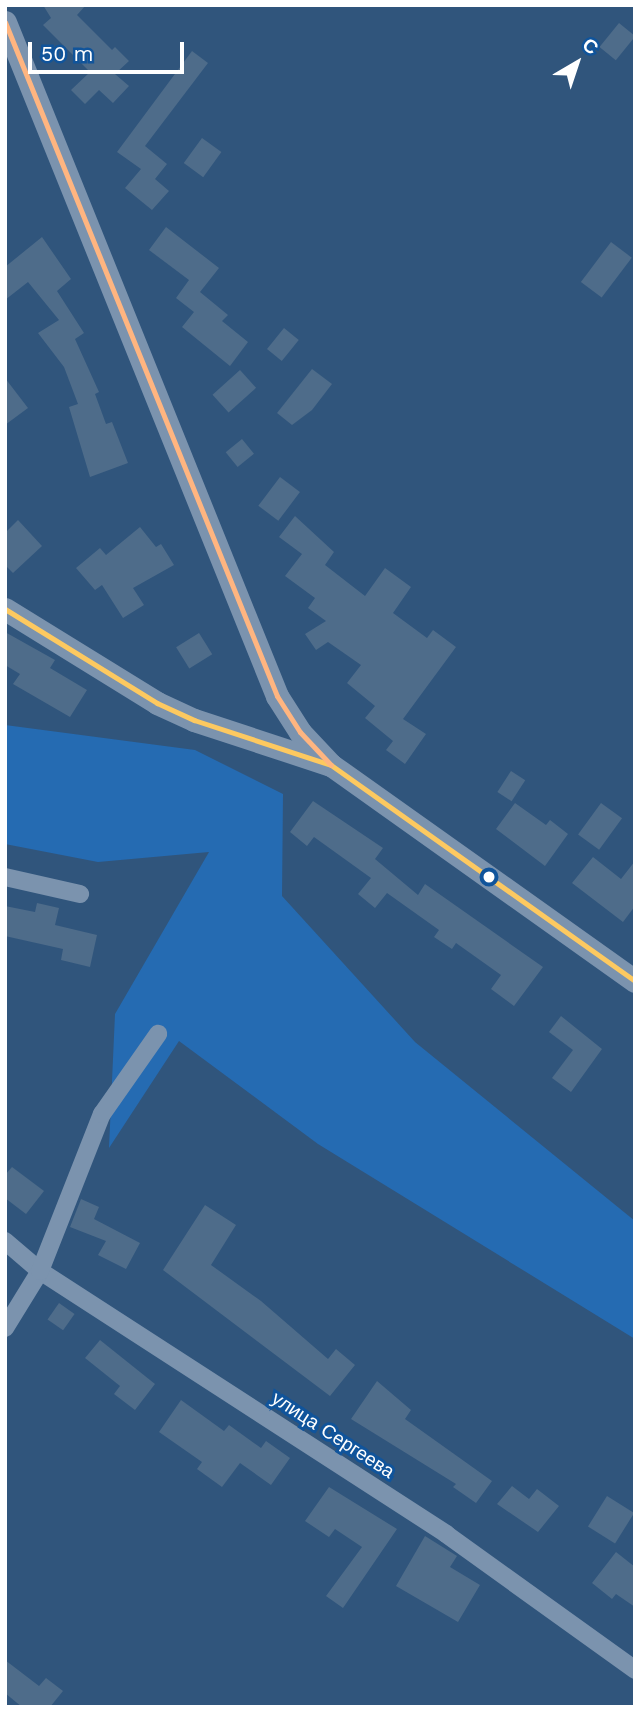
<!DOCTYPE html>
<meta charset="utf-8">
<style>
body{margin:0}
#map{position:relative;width:640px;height:1712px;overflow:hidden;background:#30557c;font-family:"Work Sans",sans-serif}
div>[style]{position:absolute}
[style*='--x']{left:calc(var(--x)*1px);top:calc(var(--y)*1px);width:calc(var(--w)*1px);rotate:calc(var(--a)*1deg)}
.green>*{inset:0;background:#256bb2}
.building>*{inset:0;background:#4e6c8a;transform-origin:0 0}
.minor>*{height:18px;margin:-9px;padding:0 9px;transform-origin:9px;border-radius:9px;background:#7b93ae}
.tertiary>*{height:23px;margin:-11.5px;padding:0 11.5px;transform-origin:11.5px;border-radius:11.5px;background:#7b93ae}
.bus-1>*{height:5px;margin:-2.5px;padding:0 2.5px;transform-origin:2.5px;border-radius:2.5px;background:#fdc960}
.bus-2>*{height:5px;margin:-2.5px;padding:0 2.5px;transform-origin:2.5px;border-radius:2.5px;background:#ffb580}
.dots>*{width:19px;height:19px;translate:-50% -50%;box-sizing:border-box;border:4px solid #10549b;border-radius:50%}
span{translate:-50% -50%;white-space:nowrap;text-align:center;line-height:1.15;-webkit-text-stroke:6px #10549b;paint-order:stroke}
.street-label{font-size:19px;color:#fff}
.frame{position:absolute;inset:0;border:7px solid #fff;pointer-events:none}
.north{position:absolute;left:542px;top:28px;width:70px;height:70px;-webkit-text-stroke:5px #10549b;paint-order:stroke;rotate:39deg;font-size:19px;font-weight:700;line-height:28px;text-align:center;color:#fff}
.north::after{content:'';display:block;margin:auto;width:24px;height:32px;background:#fff;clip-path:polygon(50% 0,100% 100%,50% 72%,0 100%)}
.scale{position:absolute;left:28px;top:42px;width:156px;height:32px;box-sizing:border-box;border:4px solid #fff;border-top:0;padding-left:9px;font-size:21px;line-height:24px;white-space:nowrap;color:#fff;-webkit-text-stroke:5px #10549b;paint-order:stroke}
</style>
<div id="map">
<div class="green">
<i style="clip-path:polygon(5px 725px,195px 750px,283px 794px,282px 896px,415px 1042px,635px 1221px,635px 1339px,318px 1144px,179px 1041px,109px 1148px,115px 1014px,209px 852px,98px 862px,5px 844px)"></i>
</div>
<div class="building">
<i style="clip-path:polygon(43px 5px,86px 5px,77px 15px,112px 50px,115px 47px,129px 61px,115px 74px,129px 86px,113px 103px,99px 90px,85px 104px,71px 90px,90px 72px,43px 25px,51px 18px)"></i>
<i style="left:619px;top:23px;width:21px;height:31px;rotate:39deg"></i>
<i style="clip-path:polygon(192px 51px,208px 63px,145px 146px,167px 164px,155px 179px,169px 191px,152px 210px,125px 188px,141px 169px,117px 152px)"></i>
<i style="left:202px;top:138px;width:24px;height:31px;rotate:36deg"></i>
<i style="clip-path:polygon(166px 227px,219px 268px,200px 292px,228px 315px,222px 321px,248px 342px,230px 366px,182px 327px,194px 312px,176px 298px,189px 280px,149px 250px)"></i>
<i style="clip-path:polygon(42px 237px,71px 279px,57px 291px,84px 333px,75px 339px,99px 392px,95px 394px,106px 424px,112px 422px,128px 463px,90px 477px,69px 407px,78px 404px,64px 367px,38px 333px,59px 320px,28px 282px,5px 300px,5px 267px)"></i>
<i style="left:611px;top:242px;width:26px;height:50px;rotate:37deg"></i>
<i style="left:284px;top:328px;width:19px;height:27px;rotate:39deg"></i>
<i style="clip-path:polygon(312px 369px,332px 384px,312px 410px,292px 425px,277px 413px)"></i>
<i style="left:240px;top:370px;width:24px;height:37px;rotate:48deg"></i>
<i style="clip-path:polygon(5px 378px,28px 408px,5px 425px)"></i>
<i style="left:242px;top:439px;width:19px;height:21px;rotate:51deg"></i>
<i style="left:280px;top:477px;width:25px;height:36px;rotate:37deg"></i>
<i style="clip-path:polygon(295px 516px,334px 552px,325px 565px,365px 596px,385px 568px,411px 587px,393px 613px,427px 638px,433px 630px,456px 647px,403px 719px,426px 734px,405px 764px,386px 750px,393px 741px,365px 718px,375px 706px,347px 683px,361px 665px,328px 642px,316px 650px,305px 634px,326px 621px,308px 608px,315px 598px,285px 576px,302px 554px,279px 537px)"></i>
<i style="clip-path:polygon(18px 520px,42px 546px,13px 573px,5px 565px,5px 533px)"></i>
<i style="clip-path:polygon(140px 527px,156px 547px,161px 544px,174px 565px,133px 588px,144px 605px,123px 618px,102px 585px,95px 590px,76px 568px,100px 548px,106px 555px)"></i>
<i style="clip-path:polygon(5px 632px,55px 660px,50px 668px,87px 690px,70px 717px,13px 684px,20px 674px,5px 665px)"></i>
<i style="left:199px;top:633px;width:25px;height:27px;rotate:58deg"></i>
<i style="left:511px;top:771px;width:17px;height:25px;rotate:33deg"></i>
<i style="clip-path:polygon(313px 801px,383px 848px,375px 859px,418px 895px,425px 884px,543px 967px,514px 1006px,491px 989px,501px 975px,456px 943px,452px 949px,434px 937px,439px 930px,387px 893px,375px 908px,358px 894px,371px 878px,314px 837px,307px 846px,290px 832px)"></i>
<i style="clip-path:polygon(515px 803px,546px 825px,550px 820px,568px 834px,545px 866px,496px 829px)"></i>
<i style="left:601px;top:803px;width:26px;height:39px;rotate:36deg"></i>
<i style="clip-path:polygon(593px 857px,621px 879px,635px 861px,635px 906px,623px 922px,572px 883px)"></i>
<i style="clip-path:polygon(37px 903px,59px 908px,55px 925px,97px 935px,90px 967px,61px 960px,63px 949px,5px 936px,5px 906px,35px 912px)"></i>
<i style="clip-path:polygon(561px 1016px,602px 1049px,571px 1092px,552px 1078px,573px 1050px,549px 1032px)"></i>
<i style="clip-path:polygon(12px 1167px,44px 1191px,26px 1214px,5px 1198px,5px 1175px)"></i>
<i style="clip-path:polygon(81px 1199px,99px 1207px,94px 1219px,140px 1243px,126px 1269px,98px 1255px,106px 1241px,70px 1227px)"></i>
<i style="clip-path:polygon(205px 1205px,236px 1225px,211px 1265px,261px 1301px,328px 1359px,336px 1349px,355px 1365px,330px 1396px,163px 1270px)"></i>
<i style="left:59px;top:1303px;width:19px;height:20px;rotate:35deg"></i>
<i style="clip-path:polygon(100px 1340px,155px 1384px,135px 1410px,114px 1394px,120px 1386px,85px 1358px)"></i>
<i style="clip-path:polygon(377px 1381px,411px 1410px,405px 1419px,492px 1481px,476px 1503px,453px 1487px,456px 1484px,351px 1419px)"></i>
<i style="clip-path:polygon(181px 1400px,224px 1431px,229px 1425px,261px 1448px,266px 1441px,290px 1458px,271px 1485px,240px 1463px,222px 1487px,197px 1469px,202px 1462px,159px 1432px)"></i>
<i style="clip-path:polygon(512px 1486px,529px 1499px,537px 1489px,559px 1506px,538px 1532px,497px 1504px)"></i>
<i style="clip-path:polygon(329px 1487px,397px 1529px,343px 1608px,326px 1596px,362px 1547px,335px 1529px,329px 1537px,305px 1521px)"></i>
<i style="left:607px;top:1496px;width:32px;height:36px;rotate:32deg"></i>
<i style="clip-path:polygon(425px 1536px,457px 1556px,450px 1567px,480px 1585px,458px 1622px,396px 1586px)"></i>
<i style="clip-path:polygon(616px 1552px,635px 1567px,635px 1607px,616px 1594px,612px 1599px,592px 1583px)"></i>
<i style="clip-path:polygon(5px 1660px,39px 1686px,46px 1678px,63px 1691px,50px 1707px,22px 1707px,5px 1693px)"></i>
</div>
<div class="minor">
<i style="--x:5;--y:877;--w:77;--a:12.8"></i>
<i style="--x:5;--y:1241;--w:46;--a:40.6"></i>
<i style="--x:40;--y:1271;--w:484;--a:32.9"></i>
<i style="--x:446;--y:1534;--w:233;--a:35.7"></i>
<i style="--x:5;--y:1328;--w:67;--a:-58.4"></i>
<i style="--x:40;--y:1271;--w:169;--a:-68.5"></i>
<i style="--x:102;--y:1114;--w:98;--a:-55"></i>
</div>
<div class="tertiary">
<i style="--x:5;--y:22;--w:727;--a:68.02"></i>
<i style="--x:277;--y:696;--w:43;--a:57.4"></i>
<i style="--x:300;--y:732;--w:45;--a:46.8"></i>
<i style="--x:5;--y:609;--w:179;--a:31.7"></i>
<i style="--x:157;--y:703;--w:41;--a:24.7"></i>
<i style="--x:194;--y:720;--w:144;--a:18.2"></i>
<i style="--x:331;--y:765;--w:373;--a:35.4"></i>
</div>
<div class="bus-1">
<i style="--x:5;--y:609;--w:179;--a:31.7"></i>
<i style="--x:157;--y:703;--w:41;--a:24.7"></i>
<i style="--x:194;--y:720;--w:144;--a:18.2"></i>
<i style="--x:331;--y:765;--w:373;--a:35.4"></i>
</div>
<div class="bus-2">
<i style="--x:5;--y:22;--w:727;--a:68.02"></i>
<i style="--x:277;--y:696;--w:43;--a:57.4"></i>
<i style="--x:300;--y:732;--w:45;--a:46.8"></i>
</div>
<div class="dots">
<i style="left:489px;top:877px;background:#fff"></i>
</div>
<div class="street-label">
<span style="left:333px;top:1435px;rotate:33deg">улица Сергеева</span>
</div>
<div class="frame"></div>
<div class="north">С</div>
<div class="scale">50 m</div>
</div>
